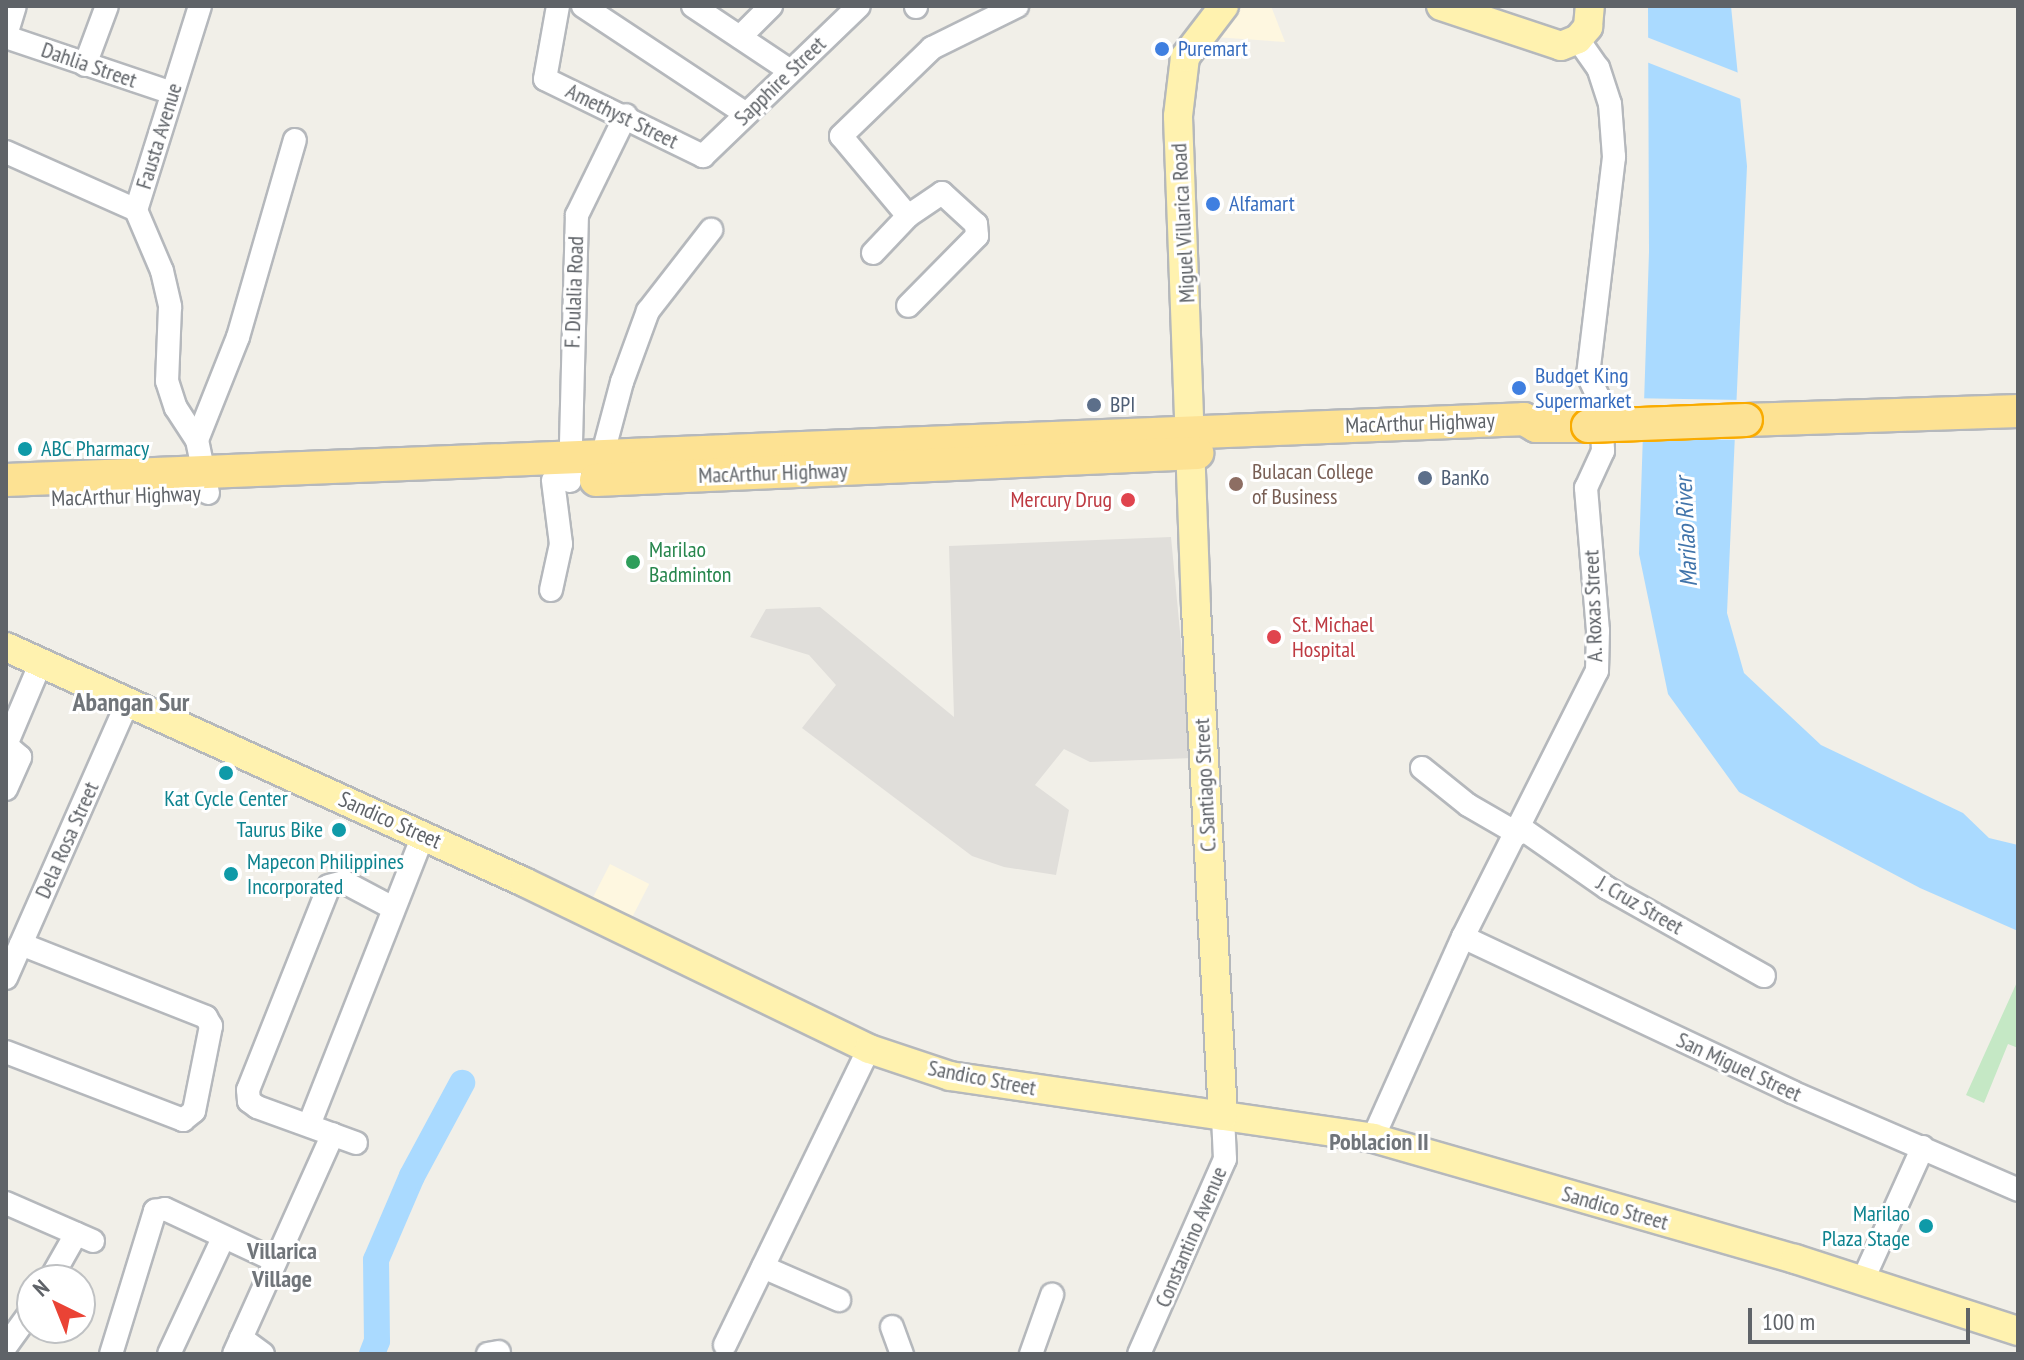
<!DOCTYPE html>
<style>
body{margin:0}
#map{position:relative;width:2024px;height:1360px;overflow:hidden;background:#f1efe8;font-family:"PT Sans Narrow",sans-serif}
div>[style]{position:absolute}
[style*='--x']{left:calc(var(--x)*1px);top:calc(var(--y)*1px);width:calc(var(--w)*1px);rotate:calc(var(--a)*1deg)}
.commercial>*{inset:0;background:#fef7e0;transform-origin:0 0}
.industrial>*{inset:0;background:#e0deda}
.green>*{inset:0;background:#c5e8c5}
.water>*{inset:0;background:#aadaff}
.pier>*{inset:0;background:#f1efe8;transform-origin:0 0}
.river>*{height:26px;margin:-13px;padding:0 13px;transform-origin:13px;border-radius:13px;background:#aadaff}
.roads{filter:drop-shadow(2px 0 #b5b8bc) drop-shadow(-2px 0 #b5b8bc) drop-shadow(0 2px #b5b8bc) drop-shadow(0 -2px #b5b8bc)}
.minor>*{height:22px;margin:-11px;padding:0 11px;transform-origin:11px;border-radius:11px;background:#fff}
.major>*{height:28px;margin:-14px;padding:0 14px;transform-origin:14px;border-radius:14px;background:#fff2af}
.highway>*{height:32px;margin:-16px;padding:0 16px;transform-origin:16px;border-radius:16px;background:#fde293}
.bridges{filter:drop-shadow(2px 0 #f9ab00) drop-shadow(-2px 0 #f9ab00) drop-shadow(0 2px #f9ab00) drop-shadow(0 -2px #f9ab00)}
.highway-bridge>*{height:32px;margin:-16px;padding:0 16px;transform-origin:16px;border-radius:16px;background:#fde293}
.dots>*{width:22px;height:22px;translate:-50% -50%;box-sizing:border-box;border:4px solid #fff;border-radius:50%}
span{translate:-50% -50%;white-space:nowrap;text-align:center;line-height:1.15;-webkit-text-stroke:6px #fff;paint-order:stroke}
.shop-label{font-size:22px;color:#366cbe}
.left{translate:0 -50%;text-align:left}
.street-label{font-size:22px;color:#5f6368}
.service-label{font-size:22px;color:#4e5e75}
.culture-label{font-size:22px;color:#0d838f}
.right{translate:-100% -50%;text-align:right}
.education-label{font-size:22px;color:#785e54}
.health-label{font-size:22px;color:#be3a42}
.leisure-label{font-size:22px;color:#27864d}
.water-label{font-size:24px;color:#4174aa;font-style:italic}
.neighbourhood-label{font-size:24px;color:#70757a;font-weight:700}
.quarter-label{font-size:26px;color:#70757a;font-weight:700}
.frame{position:absolute;inset:0;border:8px solid #5f6368;pointer-events:none}
.north{position:absolute;left:16px;top:1264px;width:80px;height:80px;box-sizing:border-box;background:#fff;border:2px solid #bfc1c3;border-radius:50%;rotate:317deg;font-size:22px;font-weight:700;line-height:32px;text-align:center;color:#5f6368}
.north::after{content:'';display:block;margin:auto;width:28px;height:36px;background:#ea4335;clip-path:polygon(50% 0,100% 100%,50% 72%,0 100%)}
.scale{position:absolute;left:1748px;top:1308px;width:222px;height:36px;box-sizing:border-box;border:4px solid #5f6368;border-top:0;padding-left:10px;font-size:24px;line-height:28px;white-space:nowrap;color:#5f6368;-webkit-text-stroke:6px #fff;paint-order:stroke}
</style>
<div id="map">
<div class="commercial">
<i style="clip-path:polygon(1240px 6px,1271px 6px,1285px 42px,1214px 37px)"></i>
<i style="left:610px;top:864px;width:44px;height:43px;rotate:27deg"></i>
</div>
<div class="industrial">
<i style="clip-path:polygon(1171px 537px,1192px 758px,1090px 762px,1064px 749px,1035px 785px,1069px 810px,1056px 875px,1004px 867px,972px 856px,802px 728px,836px 685px,809px 655px,750px 637px,766px 609px,820px 607px,954px 717px,949px 546px)"></i>
</div>
<div class="green">
<i style="clip-path:polygon(2018px 980px,2018px 1048px,2008px 1044px,1984px 1103px,1966px 1095px)"></i>
</div>
<div class="water">
<i style="clip-path:polygon(1648px 6px,1731px 6px,1747px 166px,1727px 613px,1744px 673px,1821px 745px,1963px 813px,1989px 838px,2018px 845px,2018px 931px,1920px 888px,1739px 792px,1668px 694px,1639px 554px,1649px 252px)"></i>
</div>
<div class="pier">
<i style="clip-path:polygon(1644px 36px,1744px 75px,1746px 101px,1644px 61px)"></i>
<i style="left:1742px;top:400px;width:40px;height:102px;rotate:91deg"></i>
</div>
<div class="river">
<i style="--x:372;--y:1354;--w:14;--a:-69"></i>
<i style="--x:377;--y:1341;--w:81;--a:-90.7"></i>
<i style="--x:376;--y:1260;--w:91;--a:-66.8"></i>
<i style="--x:412;--y:1176;--w:106;--a:-61.7"></i>
</div>
<div class="roads">
<div class="minor">
<i style="--x:200;--y:6;--w:214;--a:107.4"></i>
<i style="--x:136;--y:210;--w:66;--a:66.9"></i>
<i style="--x:162;--y:271;--w:37;--a:77"></i>
<i style="--x:170;--y:307;--w:74;--a:92.3"></i>
<i style="--x:167;--y:381;--w:28;--a:72"></i>
<i style="--x:176;--y:408;--w:38;--a:57"></i>
<i style="--x:197;--y:440;--w:54;--a:78.3"></i>
<i style="--x:558;--y:6;--w:74;--a:100.1"></i>
<i style="--x:545;--y:79;--w:176;--a:26"></i>
<i style="--x:703;--y:156;--w:216;--a:-43.9"></i>
<i style="--x:583;--y:6;--w:192;--a:33.5"></i>
<i style="--x:693;--y:6;--w:115;--a:33.7"></i>
<i style="--x:916;--y:6;--w:1;--a:90"></i>
<i style="--x:6;--y:35;--w:30;--a:-73"></i>
<i style="--x:6;--y:37;--w:175;--a:18.6"></i>
<i style="--x:740;--y:37;--w:44;--a:-45"></i>
<i style="--x:85;--y:65;--w:63;--a:-69.6"></i>
<i style="--x:6;--y:152;--w:142;--a:24"></i>
<i style="--x:908;--y:216;--w:104;--a:-129.9"></i>
<i style="--x:841;--y:136;--w:127;--a:-44"></i>
<i style="--x:932;--y:48;--w:95;--a:-26.3"></i>
<i style="--x:873;--y:253;--w:51;--a:-46.6"></i>
<i style="--x:908;--y:216;--w:41;--a:-34.1"></i>
<i style="--x:942;--y:193;--w:46;--a:42.4"></i>
<i style="--x:976;--y:224;--w:12;--a:85"></i>
<i style="--x:977;--y:236;--w:98;--a:134.6"></i>
<i style="--x:197;--y:440;--w:111;--a:-68.3"></i>
<i style="--x:238;--y:337;--w:205;--a:-73.9"></i>
<i style="--x:602;--y:457;--w:78;--a:-75.1"></i>
<i style="--x:622;--y:382;--w:76;--a:-69.9"></i>
<i style="--x:648;--y:311;--w:103;--a:-52.1"></i>
<i style="--x:570;--y:481;--w:266;--a:-88.5"></i>
<i style="--x:577;--y:215;--w:111;--a:-63.9"></i>
<i style="--x:551;--y:590;--w:47;--a:-77.7"></i>
<i style="--x:561;--y:544;--w:64;--a:-97.2"></i>
<i style="--x:1422;--y:768;--w:59;--a:38.8"></i>
<i style="--x:1468;--y:805;--w:58;--a:30.1"></i>
<i style="--x:6;--y:789;--w:35;--a:-66"></i>
<i style="--x:20;--y:757;--w:18;--a:-139"></i>
<i style="--x:6;--y:745;--w:90;--a:-67.1"></i>
<i style="--x:1521;--y:828;--w:105;--a:34.9"></i>
<i style="--x:1607;--y:888;--w:180;--a:29.3"></i>
<i style="--x:1463;--y:937;--w:364;--a:25.2"></i>
<i style="--x:1792;--y:1092;--w:246;--a:23.4"></i>
<i style="--x:6;--y:978;--w:302;--a:-66.2"></i>
<i style="--x:6;--y:1052;--w:190;--a:21"></i>
<i style="--x:183;--y:1120;--w:14;--a:-39"></i>
<i style="--x:194;--y:1111;--w:87;--a:-78.7"></i>
<i style="--x:211;--y:1026;--w:10;--a:-119"></i>
<i style="--x:206;--y:1017;--w:199;--a:-158.5"></i>
<i style="--x:309;--y:1125;--w:312;--a:-68.5"></i>
<i style="--x:1373;--y:1138;--w:220;--a:-65.9"></i>
<i style="--x:1463;--y:937;--w:298;--a:-63.3"></i>
<i style="--x:1597;--y:671;--w:40;--a:-88.6"></i>
<i style="--x:1598;--y:631;--w:144;--a:-94.8"></i>
<i style="--x:1586;--y:488;--w:41;--a:-65.3"></i>
<i style="--x:1603;--y:451;--w:48;--a:-92.4"></i>
<i style="--x:1601;--y:403;--w:31;--a:-115"></i>
<i style="--x:1588;--y:375;--w:220;--a:-83.2"></i>
<i style="--x:1614;--y:157;--w:53;--a:-94.3"></i>
<i style="--x:1610;--y:104;--w:38;--a:-108"></i>
<i style="--x:1598;--y:68;--w:35;--a:-125"></i>
<i style="--x:356;--y:1143;--w:105;--a:-160"></i>
<i style="--x:257;--y:1107;--w:10;--a:-143"></i>
<i style="--x:249;--y:1101;--w:11;--a:-95"></i>
<i style="--x:248;--y:1090;--w:219;--a:-68.3"></i>
<i style="--x:329;--y:886;--w:16;--a:-15"></i>
<i style="--x:344;--y:882;--w:55;--a:28"></i>
<i style="--x:6;--y:1203;--w:95;--a:23.6"></i>
<i style="--x:763;--y:1267;--w:83;--a:23.5"></i>
<i style="--x:50;--y:1280;--w:53;--a:-60.5"></i>
<i style="--x:1862;--y:1282;--w:148;--a:-65.7"></i>
<i style="--x:892;--y:1327;--w:29;--a:70"></i>
<i style="--x:241;--y:1338;--w:27;--a:36"></i>
<i style="--x:725;--y:1345;--w:329;--a:-64.1"></i>
<i style="--x:6;--y:1346;--w:44;--a:-54.2"></i>
<i style="--x:111;--y:1354;--w:150;--a:-72.9"></i>
<i style="--x:155;--y:1211;--w:10;--a:-11"></i>
<i style="--x:165;--y:1209;--w:120;--a:25.1"></i>
<i style="--x:169;--y:1354;--w:128;--a:-65"></i>
<i style="--x:234;--y:1354;--w:241;--a:-65.8"></i>
<i style="--x:488;--y:1354;--w:11;--a:-10"></i>
<i style="--x:1031;--y:1354;--w:63;--a:-70.4"></i>
<i style="--x:1139;--y:1354;--w:213;--a:-66.2"></i>
<i style="--x:1225;--y:1159;--w:43;--a:-92.7"></i>
</div>
<div class="major">
<i style="--x:1441;--y:6;--w:126;--a:18.4"></i>
<i style="--x:1561;--y:46;--w:18;--a:-22"></i>
<i style="--x:1578;--y:39;--w:16;--a:-50"></i>
<i style="--x:1588;--y:27;--w:21;--a:-85"></i>
<i style="--x:6;--y:647;--w:569;--a:24.4"></i>
<i style="--x:524;--y:882;--w:383;--a:25.8"></i>
<i style="--x:869;--y:1049;--w:85;--a:18.4"></i>
<i style="--x:950;--y:1076;--w:428;--a:8.3"></i>
<i style="--x:1373;--y:1138;--w:439;--a:16"></i>
<i style="--x:1795;--y:1259;--w:234;--a:17.9"></i>
<i style="--x:1223;--y:1116;--w:509;--a:-93.04"></i>
<i style="--x:1196;--y:608;--w:492;--a:-92.1"></i>
<i style="--x:1178;--y:116;--w:59;--a:-83.2"></i>
<i style="--x:1185;--y:57;--w:64;--a:-52.6"></i>
</div>
<div class="highway">
<i style="--x:1746;--y:420;--w:272;--a:-1.9"></i>
<i style="--x:6;--y:480;--w:1519;--a:-2.3"></i>
<i style="--x:1524;--y:419;--w:14;--a:30"></i>
<i style="--x:1536;--y:426;--w:52;--a:0"></i>
<i style="--x:596;--y:480;--w:602;--a:-2.57"></i>
</div>
</div>
<div class="bridges">
<div class="highway-bridge">
<i style="--x:1588;--y:426;--w:158;--a:-2.2"></i>
</div>
</div>
<div class="dots">
<i style="left:1162px;top:49px;background:#3f7fe0"></i>
<i style="left:1213px;top:204px;background:#3f7fe0"></i>
<i style="left:1519px;top:388px;background:#3f7fe0"></i>
<i style="left:1094px;top:405px;background:#5c6f8a"></i>
<i style="left:25px;top:449px;background:#0f9aa8"></i>
<i style="left:1425px;top:478px;background:#5c6f8a"></i>
<i style="left:1236px;top:484px;background:#8d6e63"></i>
<i style="left:1128px;top:500px;background:#e0444e"></i>
<i style="left:633px;top:562px;background:#2e9e5b"></i>
<i style="left:1274px;top:637px;background:#e0444e"></i>
<i style="left:226px;top:773px;background:#0f9aa8"></i>
<i style="left:339px;top:830px;background:#0f9aa8"></i>
<i style="left:231px;top:874px;background:#0f9aa8"></i>
<i style="left:1926px;top:1226px;background:#0f9aa8"></i>
</div>
<div class="shop-label">
<span class="left" style="left:1178px;top:49px">Puremart</span>
<span class="left" style="left:1229px;top:204px">Alfamart</span>
<span class="left" style="left:1535px;top:388px">Budget King<br>Supermarket</span>
</div>
<div class="street-label">
<span style="left:89px;top:65px;rotate:19deg">Dahlia Street</span>
<span style="left:780px;top:81px;rotate:-44deg">Sapphire Street</span>
<span style="left:622px;top:116px;rotate:26deg">Amethyst Street</span>
<span style="left:159px;top:136px;rotate:-73deg">Fausta Avenue</span>
<span style="left:1183px;top:223px;rotate:-93deg">Miguel Villarica Road</span>
<span style="left:574px;top:292px;rotate:-88deg">F. Dulalia Road</span>
<span style="left:1420px;top:423px;rotate:-2deg">MacArthur Highway</span>
<span style="left:773px;top:473px;rotate:-2deg">MacArthur Highway</span>
<span style="left:126px;top:496px;rotate:-2deg">MacArthur Highway</span>
<span style="left:1593px;top:606px;rotate:-92deg">A. Roxas Street</span>
<span style="left:1205px;top:785px;rotate:-93deg">C. Santiago Street</span>
<span style="left:390px;top:820px;rotate:24deg">Sandico Street</span>
<span style="left:67px;top:840px;rotate:-66deg">Dela Rosa Street</span>
<span style="left:1640px;top:905px;rotate:30deg">J. Cruz Street</span>
<span style="left:1739px;top:1067px;rotate:25deg">San Miguel Street</span>
<span style="left:982px;top:1078px;rotate:11deg">Sandico Street</span>
<span style="left:1615px;top:1208px;rotate:16deg">Sandico Street</span>
<span style="left:1191px;top:1237px;rotate:-67deg">Constantino Avenue</span>
</div>
<div class="service-label">
<span class="left" style="left:1110px;top:405px">BPI</span>
<span class="left" style="left:1441px;top:478px">BanKo</span>
</div>
<div class="culture-label">
<span class="left" style="left:41px;top:449px">ABC Pharmacy</span>
<span style="left:226px;top:799px">Kat Cycle Center</span>
<span class="right" style="left:323px;top:830px">Taurus Bike</span>
<span class="left" style="left:247px;top:874px">Mapecon Philippines<br>Incorporated</span>
<span class="right" style="left:1910px;top:1226px">Marilao<br>Plaza Stage</span>
</div>
<div class="education-label">
<span class="left" style="left:1252px;top:484px">Bulacan College<br>of Business</span>
</div>
<div class="health-label">
<span class="right" style="left:1112px;top:500px">Mercury Drug</span>
<span class="left" style="left:1292px;top:637px">St. Michael<br>Hospital</span>
</div>
<div class="leisure-label">
<span class="left" style="left:649px;top:562px">Marilao<br>Badminton</span>
</div>
<div class="water-label">
<span style="left:1686px;top:532px;rotate:-93deg">Marilao River</span>
</div>
<div class="neighbourhood-label">
<span style="left:1379px;top:1142px">Poblacion II</span>
<span style="left:282px;top:1265px">Villarica<br>Village</span>
</div>
<div class="quarter-label">
<span style="left:131px;top:702px">Abangan Sur</span>
</div>
<div class="frame"></div>
<div class="north">N</div>
<div class="scale">100 m</div>
</div>
